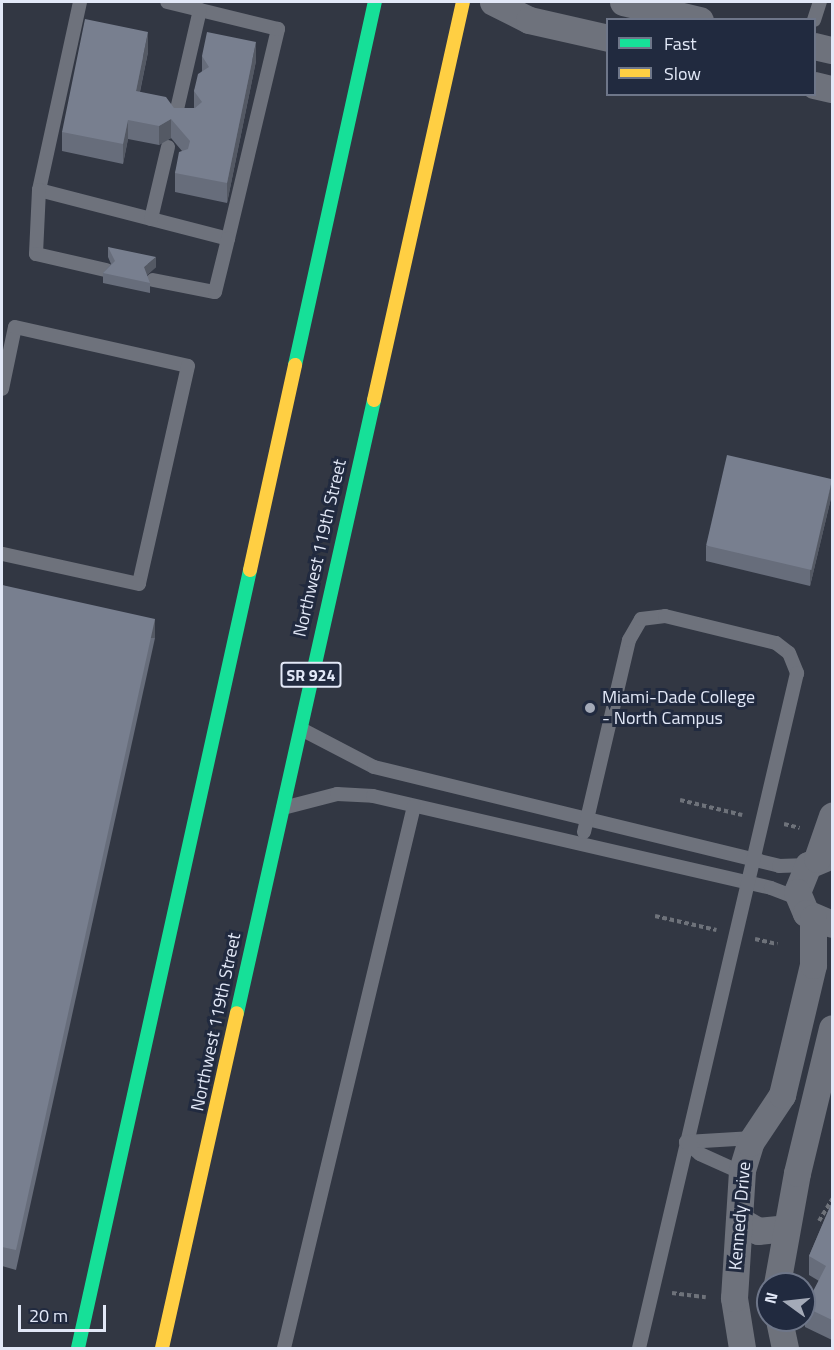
<!DOCTYPE html>
<style>
body{margin:0}
#map{position:relative;width:834px;height:1350px;overflow:hidden;background:#323743;font-family:"Titillium Web",sans-serif}
div>[style]{position:absolute}
[style*='--x']{left:calc(var(--x)*1px);top:calc(var(--y)*1px);width:calc(var(--w)*1px);rotate:calc(var(--a)*1deg)}
.path>*{height:4px;margin-top:-2px;transform-origin:0;background:repeating-linear-gradient(90deg,#6e727a 0 4.5px,transparent 0 7.5px)}
.lane>*{height:14px;margin:-7px;padding:0 7px;transform-origin:7px;border-radius:7px;background:#6e727c}
.street>*{height:27px;margin:-13.5px;padding:0 13.5px;transform-origin:13.5px;border-radius:13.5px;background:#6e727c}
.fast>*{height:14px;margin:-7px;padding:0 7px;transform-origin:7px;border-radius:7px;background:#16e098}
.slow>*{height:14px;margin:-7px;padding:0 7px;transform-origin:7px;border-radius:7px;background:#ffcf43}
.wall>*{inset:0;background:#676d7b}
.shaded-wall>*{inset:0;background:#545964;transform-origin:0 0}
.building>*{inset:0;background:#787f8f;transform-origin:0 0}
.dots>*{width:16px;height:16px;translate:-50% -50%;box-sizing:border-box;border:3px solid #212a3f;border-radius:50%}
span{translate:-50% -50%;white-space:nowrap;text-align:center;line-height:1.15;-webkit-text-stroke:6px #212a3f;paint-order:stroke}
.shield-label span{padding:2px 4px;background:#212a3f;border:2px solid;border-radius:4px;-webkit-text-stroke-width:0}
.shield-label{font-size:16px;color:#e2e8f7;font-weight:700}
.street-label{font-size:18px;color:#e2e8f7}
.poi-label{font-size:18px;color:#e2e8f7}
.left{translate:0 -50%;text-align:left}
.frame{position:absolute;inset:0;border:3px solid #e2e8f7;pointer-events:none}
.legend{position:absolute;left:606px;top:18px;width:210px;height:78px;box-sizing:border-box;background:#212a3f;border:2px solid #6e7689;margin:0;padding:8px 10px;list-style:none;font-size:18px;color:#e2e8f7}
.legend li{display:flex;align-items:center;gap:12px;height:30px}
.legend b{width:30px;border:2px solid #6e7689}
.north{position:absolute;left:756px;top:1272px;width:60px;height:60px;box-sizing:border-box;background:#212a3f;border:2px solid #6e7689;border-radius:50%;rotate:285deg;font-size:16px;font-weight:700;line-height:24px;text-align:center;color:#e2e8f7}
.north::after{content:'';display:block;margin:auto;width:21px;height:27px;background:#a4aab8;clip-path:polygon(50% 0,100% 100%,50% 72%,0 100%)}
.scale{position:absolute;left:18px;top:1305px;width:88px;height:27px;box-sizing:border-box;border:3px solid #e2e8f7;border-top:0;padding-left:8px;font-size:18px;line-height:21px;white-space:nowrap;color:#e2e8f7;-webkit-text-stroke:4px #212a3f;paint-order:stroke}
</style>
<div id="map">
<div class="path">
<i style="--x:680;--y:800;--w:64;--a:13.6"></i>
<i style="--x:784;--y:824;--w:16;--a:14"></i>
<i style="--x:655;--y:916;--w:63;--a:12.9"></i>
<i style="--x:755;--y:939;--w:23;--a:13"></i>
<i style="--x:819;--y:1221;--w:26;--a:-59"></i>
<i style="--x:672;--y:1293;--w:34;--a:7"></i>
</div>
<div class="lane">
<i style="--x:80;--y:2;--w:192;--a:102.3"></i>
<i style="--x:39;--y:190;--w:195;--a:14.5"></i>
<i style="--x:228;--y:239;--w:216;--a:-76.6"></i>
<i style="--x:278;--y:29;--w:114;--a:-166.3"></i>
<i style="--x:814;--y:20;--w:19;--a:-72"></i>
<i style="--x:175;--y:118;--w:111;--a:-77"></i>
<i style="--x:39;--y:190;--w:64;--a:92.7"></i>
<i style="--x:36;--y:254;--w:72;--a:12.9"></i>
<i style="--x:151;--y:219;--w:74;--a:-76.7"></i>
<i style="--x:153;--y:280;--w:63;--a:11"></i>
<i style="--x:215;--y:292;--w:55;--a:-76.2"></i>
<i style="--x:2;--y:389;--w:63;--a:-78.2"></i>
<i style="--x:15;--y:327;--w:177;--a:12.7"></i>
<i style="--x:188;--y:366;--w:223;--a:102.7"></i>
<i style="--x:139;--y:584;--w:140;--a:-167.6"></i>
<i style="--x:301;--y:729;--w:82;--a:27.5"></i>
<i style="--x:374;--y:767;--w:417;--a:13.7"></i>
<i style="--x:779;--y:866;--w:29;--a:-2"></i>
<i style="--x:283;--y:808;--w:56;--a:-14.5"></i>
<i style="--x:337;--y:794;--w:36;--a:3"></i>
<i style="--x:373;--y:796;--w:408;--a:13"></i>
<i style="--x:771;--y:888;--w:30;--a:21"></i>
<i style="--x:584;--y:832;--w:197;--a:-76.8"></i>
<i style="--x:629;--y:640;--w:24;--a:-60"></i>
<i style="--x:641;--y:619;--w:24;--a:-7"></i>
<i style="--x:665;--y:616;--w:114;--a:13.7"></i>
<i style="--x:776;--y:643;--w:16;--a:38"></i>
<i style="--x:789;--y:653;--w:22;--a:68"></i>
<i style="--x:797;--y:673;--w:693;--a:103.17"></i>
<i style="--x:686;--y:1142;--w:67;--a:-3.4"></i>
<i style="--x:686;--y:1142;--w:18;--a:41"></i>
<i style="--x:700;--y:1154;--w:46;--a:24.3"></i>
<i style="--x:284;--y:1348;--w:557;--a:-76.51"></i>
</div>
<div class="street">
<i style="--x:493;--y:2;--w:40;--a:26.6"></i>
<i style="--x:529;--y:20;--w:81;--a:12.8"></i>
<i style="--x:623;--y:2;--w:79;--a:13.2"></i>
<i style="--x:814;--y:46;--w:18;--a:13"></i>
<i style="--x:814;--y:85;--w:18;--a:13"></i>
<i style="--x:832;--y:855;--w:26;--a:157"></i>
<i style="--x:808;--y:865;--w:29;--a:112"></i>
<i style="--x:797;--y:892;--w:23;--a:67"></i>
<i style="--x:806;--y:913;--w:28;--a:23"></i>
<i style="--x:817;--y:859;--w:46;--a:-70.8"></i>
<i style="--x:739;--y:1220;--w:22;--a:30"></i>
<i style="--x:758;--y:1231;--w:28;--a:-6"></i>
<i style="--x:777;--y:1284;--w:113;--a:-79.8"></i>
<i style="--x:797;--y:1173;--w:149;--a:-76.4"></i>
<i style="--x:779;--y:1320;--w:29;--a:78"></i>
<i style="--x:742;--y:1348;--w:51;--a:-99.1"></i>
<i style="--x:734;--y:1298;--w:128;--a:-86.4"></i>
<i style="--x:742;--y:1170;--w:28;--a:-73"></i>
<i style="--x:750;--y:1143;--w:58;--a:-56.3"></i>
<i style="--x:782;--y:1095;--w:134;--a:-76.6"></i>
<i style="--x:813;--y:965;--w:47;--a:-90"></i>
</div>
<div class="fast">
<i style="--x:295;--y:365;--w:372;--a:-77.6"></i>
<i style="--x:237;--y:1013;--w:628;--a:-77.4"></i>
<i style="--x:78;--y:1348;--w:797;--a:-77.53"></i>
</div>
<div class="slow">
<i style="--x:374;--y:400;--w:408;--a:-77.4"></i>
<i style="--x:250;--y:570;--w:210;--a:-77.6"></i>
<i style="--x:162;--y:1348;--w:343;--a:-77.4"></i>
</div>
<div class="wall">
<i style="clip-path:polygon(148px 52px,140px 92px,174px 108px,194px 108px,194px 91px,202px 71px,202px 56px,256px 61px,227px 203px,175px 192px,175px 173px,182px 151px,171px 138px,159px 145px,128px 139px,123px 164px,62px 151px,62px 132px)"></i>
<i style="clip-path:polygon(108px 247px,156px 267px,147px 275px,150px 283px,150px 293px,103px 283px,103px 273px,111px 264px,108px 257px)"></i>
<i style="clip-path:polygon(832px 494px,810px 586px,706px 561px,706px 546px)"></i>
<i style="clip-path:polygon(2px 585px,155px 638px,16px 1270px,2px 1266px)"></i>
<i style="clip-path:polygon(832px 1202px,832px 1340px,805px 1327px,805px 1307px,819px 1281px,809px 1275px,809px 1256px)"></i>
</div>
<div class="shaded-wall">
<i style="clip-path:polygon(148px 32px,148px 52px,136px 110px,136px 91px)"></i>
<i style="clip-path:polygon(256px 42px,256px 61px,227px 203px,227px 183px)"></i>
<i style="clip-path:polygon(171px 119px,171px 138px,159px 145px,159px 126px)"></i>
<i style="clip-path:polygon(128px 120px,128px 139px,123px 164px,123px 144px)"></i>
<i style="clip-path:polygon(156px 257px,156px 267px,144px 278px,144px 267px)"></i>
<i style="clip-path:polygon(832px 479px,832px 494px,810px 586px,810px 570px)"></i>
<i style="left:155px;top:619px;width:19px;height:646px;rotate:90deg"></i>
</div>
<div class="building">
<i style="clip-path:polygon(85px 19px,148px 32px,136px 91px,166px 97px,174px 108px,195px 108px,202px 102px,194px 91px,198px 74px,209px 67px,202px 56px,207px 32px,256px 42px,227px 183px,175px 173px,179px 152px,188px 149px,190px 141px,171px 119px,159px 126px,128px 120px,123px 144px,62px 132px)"></i>
<i style="clip-path:polygon(108px 247px,156px 257px,144px 267px,150px 283px,103px 273px,115px 261px)"></i>
<i style="left:727px;top:455px;width:108px;height:93px;rotate:13deg"></i>
<i style="clip-path:polygon(2px 585px,155px 619px,16px 1250px,2px 1247px)"></i>
<i style="clip-path:polygon(832px 1202px,832px 1320px,805px 1307px,826px 1266px,809px 1256px)"></i>
</div>
<div class="dots">
<i style="left:590px;top:708px;background:#a4aab8"></i>
</div>
<div class="shield-label">
<span style="left:311px;top:675px">SR 924</span>
</div>
<div class="street-label">
<span style="left:320px;top:548px;rotate:-77deg">Northwest 119th Street</span>
<span style="left:216px;top:1022px;rotate:-78deg">Northwest 119th Street</span>
<span style="left:740px;top:1216px;rotate:-85deg">Kennedy Drive</span>
</div>
<div class="poi-label">
<span class="left" style="left:602px;top:708px">Miami-Dade College<br>- North Campus</span>
</div>
<div class="frame"></div>
<ul class="legend">
<li><b style="height:8px;background:#16e098"></b>Fast</li>
<li><b style="height:8px;background:#ffcf43"></b>Slow</li>
</ul>
<div class="north">N</div>
<div class="scale">20 m</div>
</div>
